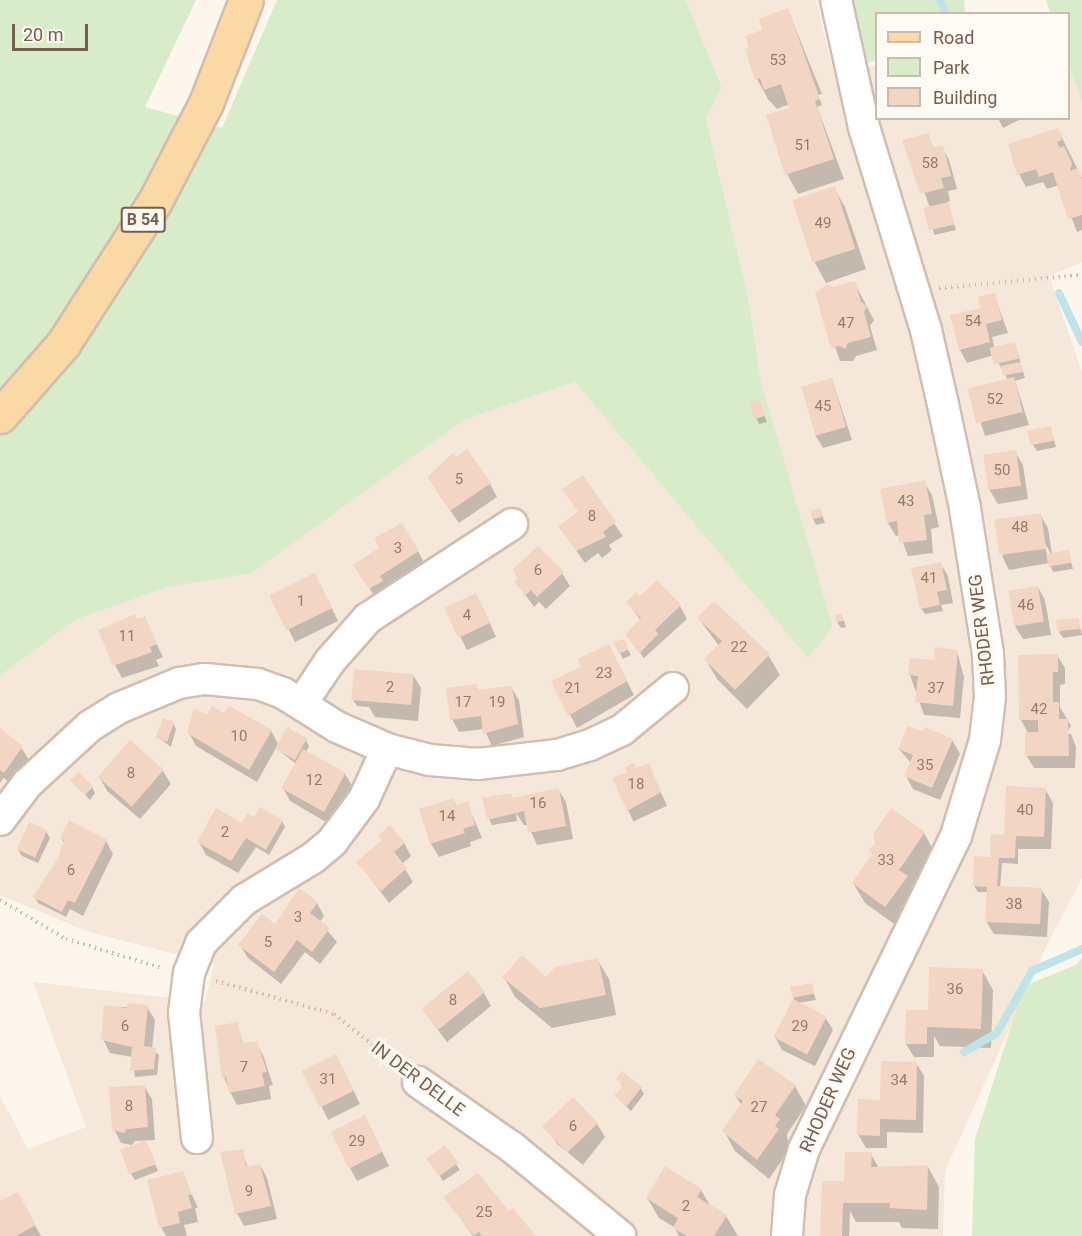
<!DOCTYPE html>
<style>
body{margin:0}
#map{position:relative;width:1082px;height:1236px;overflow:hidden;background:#fdf6ec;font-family:Roboto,sans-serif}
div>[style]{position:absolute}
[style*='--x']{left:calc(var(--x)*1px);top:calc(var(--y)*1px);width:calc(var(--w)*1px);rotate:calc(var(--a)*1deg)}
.residential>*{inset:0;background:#f5e8da}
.green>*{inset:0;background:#d8ecc9}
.shadow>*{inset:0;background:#0003;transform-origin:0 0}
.stream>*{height:8px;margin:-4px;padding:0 4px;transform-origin:4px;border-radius:4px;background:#bfe3e8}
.building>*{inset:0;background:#f3d5c3;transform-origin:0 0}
.path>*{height:4px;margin-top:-2px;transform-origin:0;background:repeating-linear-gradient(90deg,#d9b8a5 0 1.5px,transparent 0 6px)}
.roads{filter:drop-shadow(2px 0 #d1beb0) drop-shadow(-2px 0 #d1beb0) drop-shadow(0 2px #d1beb0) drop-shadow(0 -2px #d1beb0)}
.minor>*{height:30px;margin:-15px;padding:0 15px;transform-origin:15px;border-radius:15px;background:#fff}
.primary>*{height:33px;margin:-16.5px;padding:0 16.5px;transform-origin:16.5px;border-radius:16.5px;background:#fbd9a5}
span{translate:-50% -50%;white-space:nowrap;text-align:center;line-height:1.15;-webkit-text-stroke:6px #fffaf3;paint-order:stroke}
.number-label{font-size:15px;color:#987a6a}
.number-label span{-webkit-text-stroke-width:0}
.shield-label span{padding:2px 4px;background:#fffaf3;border:2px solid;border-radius:4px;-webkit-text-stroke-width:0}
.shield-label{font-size:16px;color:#7a5c4d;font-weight:700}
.street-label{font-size:18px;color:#7a5c4d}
.legend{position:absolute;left:875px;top:12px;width:195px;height:108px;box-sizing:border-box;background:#fffaf3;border:2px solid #cabbb1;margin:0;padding:8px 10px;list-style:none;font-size:18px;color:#7a5c4d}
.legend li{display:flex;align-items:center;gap:12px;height:30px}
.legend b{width:30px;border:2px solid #cabbb1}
.scale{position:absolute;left:12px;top:24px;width:76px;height:27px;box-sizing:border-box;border:3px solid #7a5c4d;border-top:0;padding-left:8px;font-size:18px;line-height:21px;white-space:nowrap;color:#7a5c4d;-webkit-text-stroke:4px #fffaf3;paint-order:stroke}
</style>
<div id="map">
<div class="residential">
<i style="clip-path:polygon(686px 0,816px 0,835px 78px,876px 65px,876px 118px,1068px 118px,1069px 51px,1082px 79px,1082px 262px,1049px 276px,1082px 372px,1082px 878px,1049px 941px,945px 1171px,943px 1236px,0 1236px,0 1096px,28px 1149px,86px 1127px,33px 982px,205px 1002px,214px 964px,89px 932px,0 895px,0 676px,75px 620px,168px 587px,252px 573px,464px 420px,575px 382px,808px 657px,833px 627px,761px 381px,748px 296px,706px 117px,722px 86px)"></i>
</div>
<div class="green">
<i style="clip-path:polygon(0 0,196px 0,145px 107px,222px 128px,277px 0,686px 0,722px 87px,706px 118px,748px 296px,761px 381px,833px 627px,808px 658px,575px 382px,464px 420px,252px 573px,168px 587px,75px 620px,0 676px)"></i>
<i style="clip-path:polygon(850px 0,964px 0,965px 13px,876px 14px,876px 60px,865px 64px)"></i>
<i style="clip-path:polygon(1046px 0,1082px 0,1082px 101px,1069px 64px,1068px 14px,1050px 13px)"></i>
<i style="clip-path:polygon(1082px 958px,1082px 1236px,972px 1236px,975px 1139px,1024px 986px,1076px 965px)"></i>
</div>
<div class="shadow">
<i style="clip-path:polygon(788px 10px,822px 94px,818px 95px,822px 105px,817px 107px,844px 179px,798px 194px,787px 174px,792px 109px,790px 104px,777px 109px,768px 99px,757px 79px,751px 48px)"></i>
<i style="clip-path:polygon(998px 118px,1023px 118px,1003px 128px)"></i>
<i style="clip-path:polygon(1058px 130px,1082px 178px,1082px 230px,1077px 232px,1059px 185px,1047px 189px,1043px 182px,1026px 187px,1019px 174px)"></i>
<i style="clip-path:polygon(928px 135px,934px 149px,942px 147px,949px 160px,957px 189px,948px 191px,950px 201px,947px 202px,956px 230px,934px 235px,930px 208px,911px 156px)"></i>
<i style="clip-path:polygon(834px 188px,845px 207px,866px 269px,826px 283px,815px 263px)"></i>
<i style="clip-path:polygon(854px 282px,874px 320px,870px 326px,877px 350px,856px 356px,853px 361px,840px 361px,817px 294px)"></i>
<i style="clip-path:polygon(994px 294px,1008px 333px,992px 337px,995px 349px,1014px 344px,1017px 350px,1025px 378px,1015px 381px,1029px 425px,985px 436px,970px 390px,1008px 380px,994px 355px,967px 363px,960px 350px)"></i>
<i style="clip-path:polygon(832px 379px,852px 440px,823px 448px,815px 435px)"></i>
<i style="clip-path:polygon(759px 401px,767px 422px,759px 424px,756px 418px)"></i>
<i style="clip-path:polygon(1050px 428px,1056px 447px,1037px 451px,1033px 445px)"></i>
<i style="clip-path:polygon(1015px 452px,1023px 465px,1028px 499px,998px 504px,990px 491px,985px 456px)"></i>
<i style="clip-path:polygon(924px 482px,932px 495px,939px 527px,931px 529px,933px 553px,908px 556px,900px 535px,896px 536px,888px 523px)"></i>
<i style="clip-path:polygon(490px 484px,497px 497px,459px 523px,436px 490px)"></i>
<i style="clip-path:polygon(593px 494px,623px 536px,609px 545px,612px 550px,602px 558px,598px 553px,585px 563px,560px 527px,580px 513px)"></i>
<i style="clip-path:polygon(820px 510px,825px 523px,816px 525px,813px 519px)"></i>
<i style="clip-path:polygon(evenodd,1040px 515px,1048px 528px,1052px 554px,1068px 551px,1073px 569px,1053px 572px,1049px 563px,1009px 570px,1002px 556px,1040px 515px,1044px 542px,1051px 554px,1047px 554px,1044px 542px)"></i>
<i style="clip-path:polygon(418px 551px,425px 564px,373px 594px,355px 565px)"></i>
<i style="clip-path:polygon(940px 563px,948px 576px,953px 603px,941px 605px,943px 611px,925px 614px,921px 608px)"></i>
<i style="clip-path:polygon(514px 571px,562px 573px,570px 586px,546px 609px,539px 602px,534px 607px,516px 582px,519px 579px)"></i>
<i style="clip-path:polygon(1038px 587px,1045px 600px,1051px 635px,1023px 639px,1015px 626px,1010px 592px)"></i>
<i style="clip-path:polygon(322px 588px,338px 621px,295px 642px,271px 596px)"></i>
<i style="clip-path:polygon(639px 598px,680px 606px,687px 619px,644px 658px,626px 635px,641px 621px,628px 602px)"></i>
<i style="clip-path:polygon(483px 608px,496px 637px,467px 650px,446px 609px)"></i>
<i style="clip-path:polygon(841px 615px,844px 621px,846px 627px,841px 628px,837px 622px)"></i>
<i style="clip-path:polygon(144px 618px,163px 657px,156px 660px,159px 666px,122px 678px,115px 665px,137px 621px)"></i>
<i style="clip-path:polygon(699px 619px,768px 655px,780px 675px,747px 709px,717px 679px,706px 660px,719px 646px)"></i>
<i style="clip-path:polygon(1078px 620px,1082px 635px,1063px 638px,1059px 632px)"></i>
<i style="clip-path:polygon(623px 641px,631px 655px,623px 659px,615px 643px)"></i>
<i style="clip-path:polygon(957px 651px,964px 677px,960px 718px,924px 715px,910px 675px)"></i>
<i style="clip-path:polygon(1057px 655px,1065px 668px,1065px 684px,1060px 685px,1060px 707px,1071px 726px,1066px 734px,1071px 734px,1076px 747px,1075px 768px,1034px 768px,1026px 755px,1028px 733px,1021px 720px)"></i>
<i style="clip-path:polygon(616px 659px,634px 695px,577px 728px,553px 682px)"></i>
<i style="clip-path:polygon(413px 675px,421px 688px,418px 721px,375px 717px,369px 707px,357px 706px,353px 700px)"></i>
<i style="clip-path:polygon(475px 686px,479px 691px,511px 687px,519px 700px,524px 737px,492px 746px,484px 729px,459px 732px,452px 719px)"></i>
<i style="clip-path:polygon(225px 716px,271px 731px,279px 745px,306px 740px,309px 746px,306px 752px,345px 774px,353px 787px,331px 825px,290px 801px,283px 788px,296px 764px,276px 748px,257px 782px,196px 746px,189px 733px,207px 717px)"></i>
<i style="clip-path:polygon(173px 723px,176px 729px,171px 747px,159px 738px)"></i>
<i style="clip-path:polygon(926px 729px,952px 740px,960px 754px,940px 800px,913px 789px,906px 776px,911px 763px,899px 749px)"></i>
<i style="clip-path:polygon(0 730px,21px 747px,29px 760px,12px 785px,4px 778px,0 783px)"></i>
<i style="clip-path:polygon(130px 742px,163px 771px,171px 784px,140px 819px,107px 791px,100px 778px)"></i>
<i style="left:648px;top:765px;width:45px;height:37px;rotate:65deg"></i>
<i style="clip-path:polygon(72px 781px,92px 787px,95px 793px,90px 800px)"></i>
<i style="clip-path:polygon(558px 789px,566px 802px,573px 839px,537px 845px,528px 825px,524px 825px,516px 813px,517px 821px,492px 825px,489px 819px,510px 794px,513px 799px)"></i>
<i style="clip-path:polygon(1045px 789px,1053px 803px,1051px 849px,1018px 849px,1018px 864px,1002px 863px,1000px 889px,1041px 889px,1049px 902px,1047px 937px,994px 934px,986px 921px,988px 892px,978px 892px,974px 886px,1006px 837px)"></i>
<i style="clip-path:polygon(453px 799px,457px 806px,467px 803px,482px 838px,470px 842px,471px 846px,439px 857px,431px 844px)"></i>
<i style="clip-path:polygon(255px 819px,282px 821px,285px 827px,269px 855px,256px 847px,238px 873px,206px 855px,199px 842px,246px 827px)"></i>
<i style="clip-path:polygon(46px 831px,50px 838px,38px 863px,22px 856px,18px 850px)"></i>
<i style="clip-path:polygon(924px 833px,935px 853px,912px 886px,918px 897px,897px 926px,865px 903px,853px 883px,873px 855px,871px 850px)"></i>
<i style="clip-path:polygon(61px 838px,106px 841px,113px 854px,83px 916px,70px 909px,66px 917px,38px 903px,35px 897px,44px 888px,65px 844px)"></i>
<i style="clip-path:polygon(404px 843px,411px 856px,402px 864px,413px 882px,389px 903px,358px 862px)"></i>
<i style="clip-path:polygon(317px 903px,324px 916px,320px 922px,337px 942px,320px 964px,305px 952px,281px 984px,248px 958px,240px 945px)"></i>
<i style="clip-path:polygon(597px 959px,609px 979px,616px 1015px,552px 1028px,515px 997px,504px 977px,546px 979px)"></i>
<i style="clip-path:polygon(982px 970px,993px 990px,991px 1048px,940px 1046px,934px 1036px,934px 1057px,914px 1057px,906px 1044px,927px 1012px)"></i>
<i style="clip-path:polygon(811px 985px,816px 1000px,797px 1003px,825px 1017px,833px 1030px,815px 1066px,782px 1050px,775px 1037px,794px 999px,792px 988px)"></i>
<i style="clip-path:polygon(484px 993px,491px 1006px,447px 1042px,423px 1010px)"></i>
<i style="clip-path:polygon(106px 1007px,147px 1007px,155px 1020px,152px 1049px,159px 1055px,157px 1075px,135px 1077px,132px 1057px,110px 1053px,103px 1039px)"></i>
<i style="clip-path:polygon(237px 1024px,243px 1044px,256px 1042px,263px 1055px,273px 1085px,269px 1086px,271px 1099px,237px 1105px,230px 1092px,224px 1077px)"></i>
<i style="clip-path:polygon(916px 1063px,924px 1076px,923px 1133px,887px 1132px,887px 1148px,866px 1148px,858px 1134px)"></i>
<i style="clip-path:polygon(343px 1069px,360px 1104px,328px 1120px,304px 1070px)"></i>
<i style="clip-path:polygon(618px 1079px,641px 1088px,644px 1094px,631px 1111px,616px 1096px,623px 1087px)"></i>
<i style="clip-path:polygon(144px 1086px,152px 1099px,155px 1140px,135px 1141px,132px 1145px,121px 1143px,114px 1129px)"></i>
<i style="clip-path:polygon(795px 1086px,806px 1106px,787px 1134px,789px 1150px,769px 1179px,735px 1151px,724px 1131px,742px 1106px,735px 1095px)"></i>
<i style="clip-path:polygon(597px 1124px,605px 1137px,583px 1165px,557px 1144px,549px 1131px)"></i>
<i style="clip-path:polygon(372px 1130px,389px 1166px,357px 1181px,350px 1168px)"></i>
<i style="clip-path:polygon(149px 1148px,158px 1171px,135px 1180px,131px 1174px)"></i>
<i style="clip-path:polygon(242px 1151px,248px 1168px,260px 1165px,267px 1178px,277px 1219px,244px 1226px,237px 1213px,227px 1177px)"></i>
<i style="clip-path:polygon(871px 1154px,879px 1168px,928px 1167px,939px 1187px,938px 1229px,902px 1228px,899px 1222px,856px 1222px,850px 1211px,849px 1236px,822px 1236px,843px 1183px)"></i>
<i style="clip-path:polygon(432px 1164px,456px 1164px,460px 1170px,443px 1181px)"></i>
<i style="clip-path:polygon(182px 1173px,198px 1208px,195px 1208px,198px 1222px,184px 1225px,187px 1236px,166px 1236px,161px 1227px)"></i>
<i style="clip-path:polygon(701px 1190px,711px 1207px,726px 1216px,738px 1236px,679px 1236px,674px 1227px,659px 1218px,647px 1198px)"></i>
<i style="clip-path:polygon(17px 1194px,41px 1236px,0 1236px,0 1202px)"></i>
<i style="clip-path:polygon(445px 1197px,508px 1214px,533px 1236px,473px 1236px)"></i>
</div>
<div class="stream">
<i style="--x:940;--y:0;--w:15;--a:67"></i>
<i style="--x:1059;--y:293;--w:54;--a:64.9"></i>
<i style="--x:964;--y:1052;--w:38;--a:-30"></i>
<i style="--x:997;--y:1033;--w:71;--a:-60.6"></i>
<i style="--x:1032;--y:971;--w:55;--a:-23.7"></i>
</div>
<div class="building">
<i style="clip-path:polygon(788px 8px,820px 99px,815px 101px,834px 159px,785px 175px,766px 115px,789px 108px,781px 84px,764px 90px,760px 78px,755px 80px,745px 49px,749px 48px,745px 36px,762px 30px,759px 19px)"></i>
<i style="clip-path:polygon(1058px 128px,1062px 140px,1057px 142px,1060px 148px,1064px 146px,1072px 163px,1070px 171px,1078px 168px,1082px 179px,1082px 215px,1068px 219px,1053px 172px,1039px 177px,1036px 169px,1017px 175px,1008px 144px)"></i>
<i style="clip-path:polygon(929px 133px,933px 148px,943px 145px,951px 176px,941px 178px,944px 188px,920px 194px,902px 140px)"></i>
<i style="left:835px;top:186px;width:66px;height:45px;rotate:72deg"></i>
<i style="left:949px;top:202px;width:23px;height:26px;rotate:77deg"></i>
<i style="clip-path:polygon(855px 281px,861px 302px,867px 306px,864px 312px,871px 337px,848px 343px,845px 349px,840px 346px,831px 348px,815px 293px,827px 284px,833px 287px)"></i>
<i style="clip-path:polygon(995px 293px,1002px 320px,986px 324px,990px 342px,959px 350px,950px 315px,981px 308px,978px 297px)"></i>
<i style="left:1015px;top:342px;width:17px;height:26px;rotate:77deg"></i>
<i style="left:1021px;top:362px;width:10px;height:20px;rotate:79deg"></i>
<i style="left:1014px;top:377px;width:36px;height:48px;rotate:76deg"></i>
<i style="left:832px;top:378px;width:51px;height:32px;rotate:74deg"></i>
<i style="clip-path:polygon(760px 400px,765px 416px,754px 419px,750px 402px)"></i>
<i style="left:1051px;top:426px;width:15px;height:24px;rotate:79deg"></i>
<i style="clip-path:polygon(467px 449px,491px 483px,450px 511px,427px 477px,453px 453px,456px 457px)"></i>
<i style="left:1016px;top:450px;width:36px;height:33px;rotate:82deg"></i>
<i style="clip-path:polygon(583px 475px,616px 522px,603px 532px,606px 537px,576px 551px,558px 526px,578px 512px,562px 489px)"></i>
<i style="clip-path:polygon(925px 480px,932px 514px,924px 515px,927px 540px,899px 543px,897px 521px,887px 523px,880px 489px)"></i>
<i style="left:821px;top:508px;width:9px;height:11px;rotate:77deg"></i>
<i style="left:1041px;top:513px;width:36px;height:47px;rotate:82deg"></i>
<i style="clip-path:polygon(402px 523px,419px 551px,380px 576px,383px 581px,369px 589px,353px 565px,379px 548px,374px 538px)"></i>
<i style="clip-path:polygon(538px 546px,564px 572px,537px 597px,531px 590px,526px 595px,514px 582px,519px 578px,512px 570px)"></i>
<i style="left:1069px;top:550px;width:13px;height:23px;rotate:81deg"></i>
<i style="clip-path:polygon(941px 562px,947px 590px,937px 592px,940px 605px,920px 609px,911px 568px)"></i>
<i style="left:315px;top:573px;width:39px;height:51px;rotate:64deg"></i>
<i style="clip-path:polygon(657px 580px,681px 605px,655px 630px,658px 634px,640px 653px,625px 635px,641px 618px,626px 602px,636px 592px,640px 596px)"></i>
<i style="left:1038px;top:586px;width:36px;height:30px;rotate:81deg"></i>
<i style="left:476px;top:593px;width:33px;height:35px;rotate:65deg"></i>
<i style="clip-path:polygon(714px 601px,770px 654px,735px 690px,704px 659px,722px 641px,697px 618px)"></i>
<i style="clip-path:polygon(842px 613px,843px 621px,836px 622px,835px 615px)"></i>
<i style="clip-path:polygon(135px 614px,137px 619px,145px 616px,157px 644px,150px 647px,152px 652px,113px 666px,98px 630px)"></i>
<i style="left:1079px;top:618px;width:11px;height:23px;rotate:85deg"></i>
<i style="clip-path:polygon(624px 639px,629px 649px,619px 654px,613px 642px)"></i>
<i style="clip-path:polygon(609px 644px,627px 681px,568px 716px,551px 681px,581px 667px,577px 659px)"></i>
<i style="clip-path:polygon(935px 647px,958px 650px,953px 706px,915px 702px,918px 676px,908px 675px,910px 658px,934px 660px)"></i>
<i style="clip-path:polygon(1058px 654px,1058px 672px,1053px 672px,1053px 702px,1059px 702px,1059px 719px,1068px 719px,1069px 756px,1025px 756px,1025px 732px,1038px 732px,1038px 720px,1019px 720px,1018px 655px)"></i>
<i style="left:354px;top:669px;width:60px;height:31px;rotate:5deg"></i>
<i style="clip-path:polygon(476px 684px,477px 690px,512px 686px,518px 724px,483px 734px,481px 716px,450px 720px,446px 688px)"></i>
<i style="clip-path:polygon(212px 706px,224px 713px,229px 706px,272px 730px,249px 770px,187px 733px,194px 708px,207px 715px)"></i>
<i style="left:163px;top:718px;width:12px;height:21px;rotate:20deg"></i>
<i style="clip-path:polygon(908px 726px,923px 732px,925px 727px,953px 739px,932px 788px,904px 776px,913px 755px,898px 749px)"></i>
<i style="left:287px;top:727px;width:23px;height:25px;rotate:29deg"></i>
<i style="clip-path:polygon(0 728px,23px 746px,4px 773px,0 770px)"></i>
<i style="left:130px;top:740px;width:45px;height:49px;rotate:41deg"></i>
<i style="left:303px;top:749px;width:49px;height:45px;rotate:29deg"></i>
<i style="clip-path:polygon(634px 763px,636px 768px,649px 763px,661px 792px,627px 811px,612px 778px,627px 772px,625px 767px)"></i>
<i style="left:78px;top:772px;width:21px;height:12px;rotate:43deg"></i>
<i style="clip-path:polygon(1006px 786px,1046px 788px,1044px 837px,1016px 836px,1015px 858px,999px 858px,997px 886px,1042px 888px,1040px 924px,985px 922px,987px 887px,973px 886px,974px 856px,990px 857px,991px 834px,1004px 835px)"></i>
<i style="clip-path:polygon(559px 788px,566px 826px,528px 833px,524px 811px,487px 820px,482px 798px,511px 793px,512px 798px)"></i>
<i style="clip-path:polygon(454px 798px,456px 805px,468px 801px,475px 825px,463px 829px,465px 833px,430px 844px,419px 809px)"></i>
<i style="clip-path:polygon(260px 807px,283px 820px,266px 850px,246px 838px,231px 861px,197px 842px,216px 808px,242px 823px,247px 813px,254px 817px)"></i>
<i style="clip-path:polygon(891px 808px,925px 832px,899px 870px,908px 876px,885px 907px,852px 883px,873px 853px,869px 850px,875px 843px,873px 834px)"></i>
<i style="clip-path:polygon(69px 820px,107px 840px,75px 903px,68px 900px,62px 912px,33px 897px,58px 858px,64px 840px,60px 838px)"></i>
<i style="left:29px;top:822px;width:20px;height:30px;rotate:24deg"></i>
<i style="clip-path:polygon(390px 825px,405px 843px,394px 852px,407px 868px,381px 891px,356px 862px,382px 840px,378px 836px)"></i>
<i style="clip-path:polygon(299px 888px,318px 902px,310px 913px,330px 928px,312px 952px,297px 940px,274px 972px,238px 945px,262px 914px,275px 924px)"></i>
<i style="clip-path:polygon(522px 955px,546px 977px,555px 967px,598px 958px,606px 995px,540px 1008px,502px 977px)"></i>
<i style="clip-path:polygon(929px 967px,983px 969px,981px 1029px,927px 1027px,927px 1044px,905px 1044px,906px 1010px,928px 1010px)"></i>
<i style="left:468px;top:971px;width:27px;height:60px;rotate:51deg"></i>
<i style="left:812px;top:983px;width:11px;height:22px;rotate:80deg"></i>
<i style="left:793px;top:999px;width:38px;height:43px;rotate:27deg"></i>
<i style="clip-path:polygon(127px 1003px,148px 1005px,144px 1046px,156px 1048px,154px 1069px,130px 1071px,132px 1047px,101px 1040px,104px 1005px,127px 1008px)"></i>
<i style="clip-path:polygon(238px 1022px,242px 1043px,257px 1041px,267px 1072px,262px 1073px,265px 1086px,229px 1093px,226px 1077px,222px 1078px,215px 1026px)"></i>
<i style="left:336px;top:1054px;width:41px;height:38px;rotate:64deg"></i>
<i style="clip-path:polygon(758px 1059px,796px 1085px,775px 1115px,780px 1119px,775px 1126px,779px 1129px,757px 1160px,722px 1131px,743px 1101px,734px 1095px)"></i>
<i style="clip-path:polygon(881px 1061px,917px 1062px,916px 1120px,880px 1119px,880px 1136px,857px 1135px,858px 1099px,880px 1100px)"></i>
<i style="clip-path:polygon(622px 1071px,642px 1087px,627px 1106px,614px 1096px,623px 1085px,616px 1079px)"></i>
<i style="clip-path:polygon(145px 1085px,148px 1127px,127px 1129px,124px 1133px,112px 1130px,109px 1087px)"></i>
<i style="left:573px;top:1097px;width:36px;height:43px;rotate:46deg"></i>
<i style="left:365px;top:1115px;width:41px;height:38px;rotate:64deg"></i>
<i style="left:146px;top:1140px;width:26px;height:28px;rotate:69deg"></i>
<i style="left:445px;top:1145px;width:22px;height:23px;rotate:54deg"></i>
<i style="clip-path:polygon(243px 1149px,246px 1167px,260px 1164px,271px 1206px,235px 1214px,220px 1152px)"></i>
<i style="clip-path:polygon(845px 1152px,872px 1152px,871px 1167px,928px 1165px,927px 1210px,889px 1208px,890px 1203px,843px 1203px,842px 1236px,820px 1236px,822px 1181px,844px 1181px)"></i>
<i style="clip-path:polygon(665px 1166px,702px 1189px,697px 1197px,727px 1215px,714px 1236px,687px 1236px,673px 1228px,678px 1218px,646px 1198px)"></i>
<i style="clip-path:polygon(183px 1171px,192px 1195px,188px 1195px,192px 1208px,178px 1212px,180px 1223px,159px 1228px,147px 1180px)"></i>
<i style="clip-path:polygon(478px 1173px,509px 1211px,513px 1208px,536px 1236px,482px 1236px,479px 1232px,474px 1236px,443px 1197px)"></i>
<i style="clip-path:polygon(18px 1192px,36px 1225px,16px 1236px,0 1236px,0 1201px)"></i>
</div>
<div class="path">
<i style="--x:939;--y:288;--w:144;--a:-5.2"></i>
<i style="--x:0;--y:900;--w:77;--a:30.6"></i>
<i style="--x:66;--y:939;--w:100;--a:16.8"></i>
<i style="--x:216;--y:981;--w:123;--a:15.6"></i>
<i style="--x:334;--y:1014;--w:83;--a:38.7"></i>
</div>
<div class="roads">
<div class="minor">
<i style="--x:302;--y:703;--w:50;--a:-56.3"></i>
<i style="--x:330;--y:661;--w:57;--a:-48.5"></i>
<i style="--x:368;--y:618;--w:172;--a:-33.1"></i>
<i style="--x:0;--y:820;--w:45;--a:-53.1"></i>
<i style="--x:27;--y:784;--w:86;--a:-42.6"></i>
<i style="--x:90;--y:726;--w:34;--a:-32"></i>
<i style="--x:119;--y:708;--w:65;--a:-22.6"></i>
<i style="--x:179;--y:683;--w:26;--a:-9"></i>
<i style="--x:205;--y:679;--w:53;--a:5.4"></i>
<i style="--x:258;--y:684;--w:27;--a:20"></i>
<i style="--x:283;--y:693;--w:64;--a:32.2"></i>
<i style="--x:337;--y:727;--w:55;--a:23.7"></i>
<i style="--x:387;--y:749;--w:44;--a:14.3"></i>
<i style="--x:430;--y:760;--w:48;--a:4.8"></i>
<i style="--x:478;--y:764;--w:80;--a:-6.5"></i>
<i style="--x:557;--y:755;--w:34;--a:-17"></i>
<i style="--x:590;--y:745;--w:35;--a:-25"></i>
<i style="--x:622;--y:730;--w:66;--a:-39.5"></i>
<i style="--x:418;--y:1082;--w:116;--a:34.8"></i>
<i style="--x:513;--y:1148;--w:139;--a:39.4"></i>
<i style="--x:197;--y:1138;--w:126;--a:-95.9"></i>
<i style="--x:184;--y:1013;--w:40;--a:-82.9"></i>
<i style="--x:189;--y:973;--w:32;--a:-68"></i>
<i style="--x:201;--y:943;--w:61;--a:-45"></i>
<i style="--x:244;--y:900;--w:81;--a:-31.3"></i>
<i style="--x:313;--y:858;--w:25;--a:-40"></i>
<i style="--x:332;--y:842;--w:54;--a:-53.3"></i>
<i style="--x:364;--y:799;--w:55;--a:-65.3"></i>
<i style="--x:787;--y:1236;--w:41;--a:-85.8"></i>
<i style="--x:790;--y:1195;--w:48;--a:-73.1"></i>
<i style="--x:804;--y:1149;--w:348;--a:-64.1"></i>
<i style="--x:956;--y:836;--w:100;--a:-73.2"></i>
<i style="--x:985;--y:740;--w:43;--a:-83.4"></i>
<i style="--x:990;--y:697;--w:43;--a:-92.7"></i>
<i style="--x:988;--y:654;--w:148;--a:-99"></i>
<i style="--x:965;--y:508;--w:110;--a:-102"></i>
<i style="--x:942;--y:400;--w:72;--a:-102.9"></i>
<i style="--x:926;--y:330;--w:212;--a:-107"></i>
<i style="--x:864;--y:127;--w:130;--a:-102.4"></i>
</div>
<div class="primary">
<i style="--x:0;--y:416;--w:96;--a:-48.8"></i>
<i style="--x:63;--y:344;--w:170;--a:-57.2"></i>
<i style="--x:155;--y:201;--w:110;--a:-62.5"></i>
<i style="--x:206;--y:103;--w:110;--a:-68.8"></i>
</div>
</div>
<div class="number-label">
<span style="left:778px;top:61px">53</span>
<span style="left:803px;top:146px">51</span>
<span style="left:930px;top:164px">58</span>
<span style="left:823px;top:224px">49</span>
<span style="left:973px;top:322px">54</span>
<span style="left:846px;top:324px">47</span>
<span style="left:995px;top:400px">52</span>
<span style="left:823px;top:407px">45</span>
<span style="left:1002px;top:471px">50</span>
<span style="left:459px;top:480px">5</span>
<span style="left:906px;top:502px">43</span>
<span style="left:592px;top:517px">8</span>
<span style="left:1020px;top:528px">48</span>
<span style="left:398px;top:549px">3</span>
<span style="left:538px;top:571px">6</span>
<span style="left:929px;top:579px">41</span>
<span style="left:301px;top:602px">1</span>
<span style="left:1026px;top:606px">46</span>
<span style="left:467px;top:616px">4</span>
<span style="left:127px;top:637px">11</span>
<span style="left:739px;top:648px">22</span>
<span style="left:604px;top:674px">23</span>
<span style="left:390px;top:688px">2</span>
<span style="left:573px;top:689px">21</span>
<span style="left:936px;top:689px">37</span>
<span style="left:463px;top:703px">17</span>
<span style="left:497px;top:703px">19</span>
<span style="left:1039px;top:710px">42</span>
<span style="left:239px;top:737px">10</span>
<span style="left:925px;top:766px">35</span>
<span style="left:131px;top:774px">8</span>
<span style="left:314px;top:781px">12</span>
<span style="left:636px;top:785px">18</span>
<span style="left:538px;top:804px">16</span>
<span style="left:1025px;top:811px">40</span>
<span style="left:447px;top:817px">14</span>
<span style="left:225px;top:833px">2</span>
<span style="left:886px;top:861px">33</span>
<span style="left:71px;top:871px">6</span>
<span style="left:1014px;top:905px">38</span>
<span style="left:298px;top:918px">3</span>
<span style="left:268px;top:943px">5</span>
<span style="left:955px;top:990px">36</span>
<span style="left:453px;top:1001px">8</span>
<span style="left:125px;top:1027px">6</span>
<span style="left:800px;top:1027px">29</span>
<span style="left:244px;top:1068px">7</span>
<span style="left:328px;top:1080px">31</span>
<span style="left:899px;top:1081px">34</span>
<span style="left:129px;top:1107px">8</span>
<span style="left:759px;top:1108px">27</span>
<span style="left:573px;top:1127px">6</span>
<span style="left:357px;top:1142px">29</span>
<span style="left:249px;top:1192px">9</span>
<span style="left:686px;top:1207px">2</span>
<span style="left:484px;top:1213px">25</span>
</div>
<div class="shield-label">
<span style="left:143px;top:220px">B 54</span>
</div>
<div class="street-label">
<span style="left:982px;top:630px;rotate:-97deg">RHODER WEG</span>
<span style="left:418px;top:1079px;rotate:37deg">IN DER DELLE</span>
<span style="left:828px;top:1100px;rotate:-66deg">RHODER WEG</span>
</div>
<ul class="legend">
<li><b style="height:8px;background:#fbd9a5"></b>Road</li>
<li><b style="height:16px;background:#d8ecc9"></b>Park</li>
<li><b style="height:16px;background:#f3d5c3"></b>Building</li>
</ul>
<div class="scale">20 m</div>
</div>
